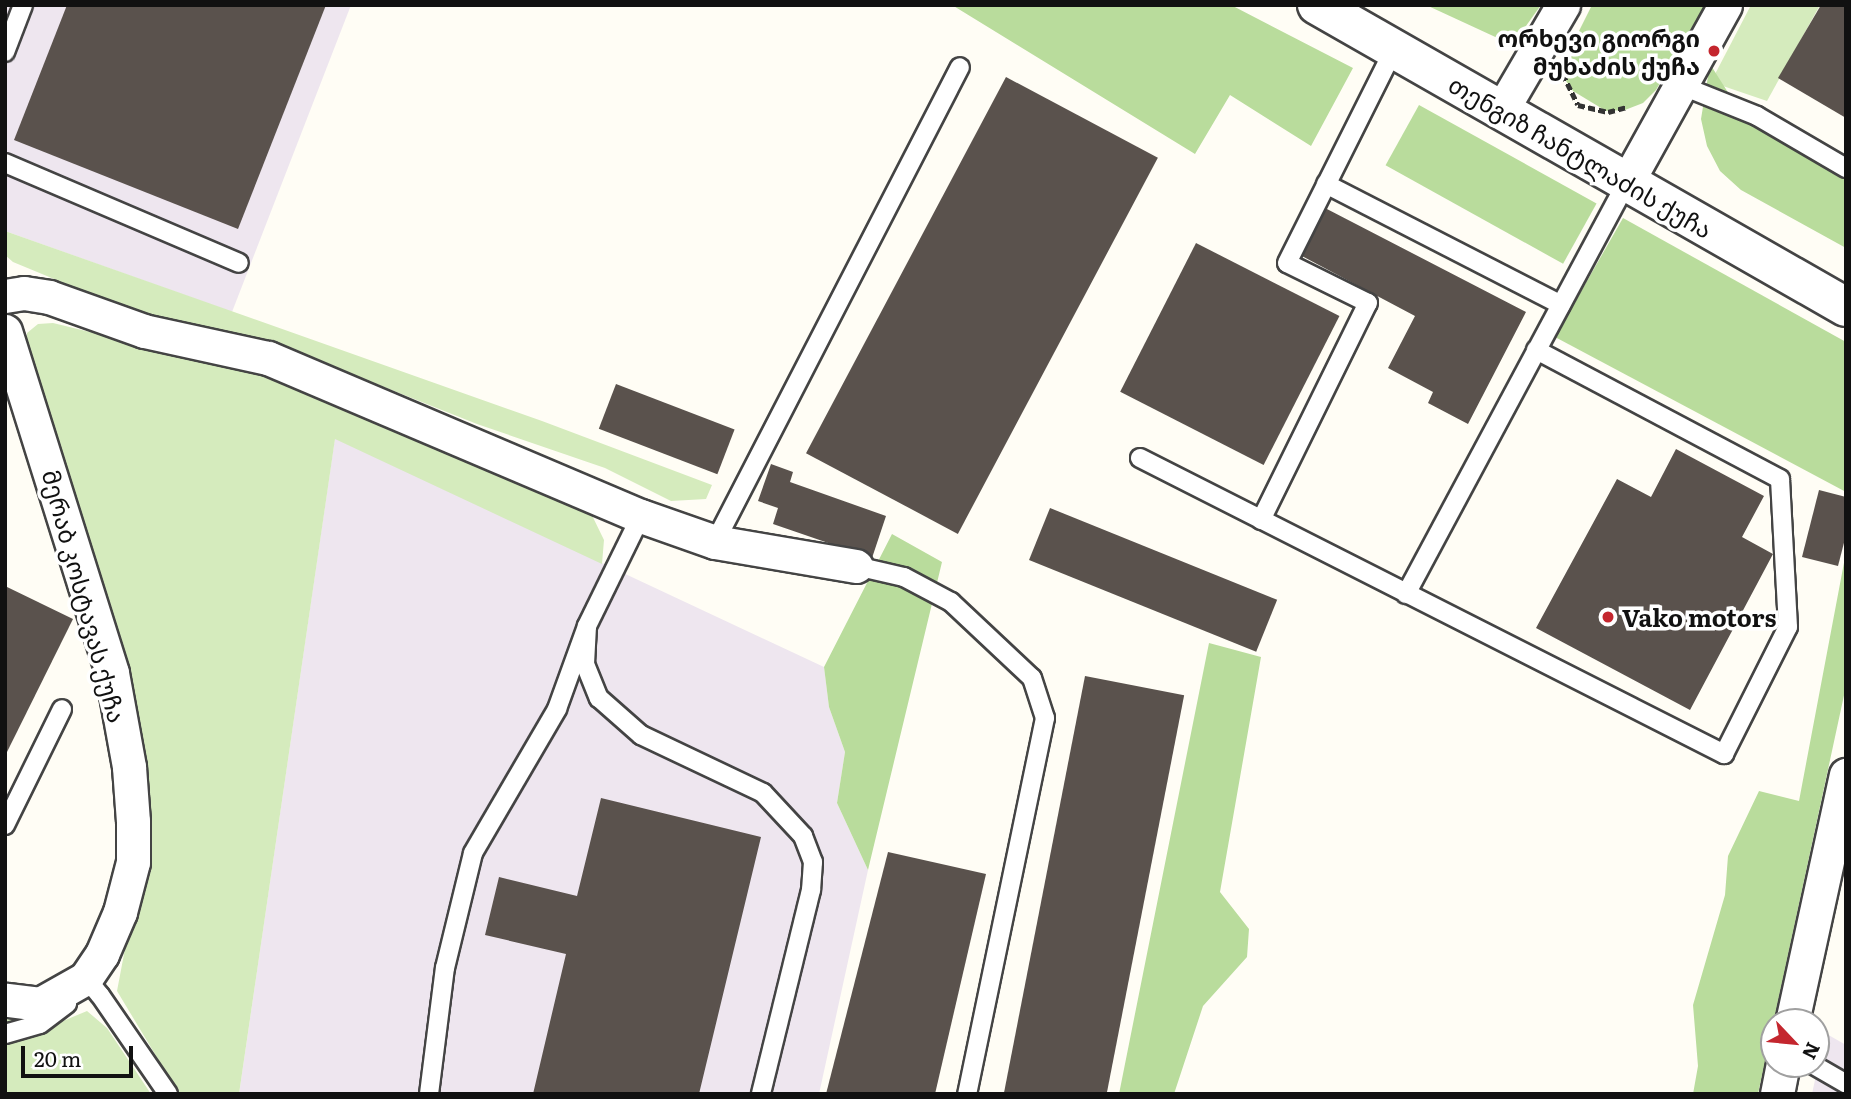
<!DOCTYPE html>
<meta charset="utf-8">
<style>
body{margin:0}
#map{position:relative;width:1851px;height:1099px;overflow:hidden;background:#fffdf5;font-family:Literata,"Noto Sans Georgian",serif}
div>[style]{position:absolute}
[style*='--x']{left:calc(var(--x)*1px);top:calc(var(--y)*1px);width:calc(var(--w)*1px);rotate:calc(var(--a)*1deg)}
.industrial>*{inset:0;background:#eee6ef}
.green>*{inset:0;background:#d5ebbd}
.forest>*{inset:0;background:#b9dc9c;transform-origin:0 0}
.building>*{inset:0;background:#5a524d;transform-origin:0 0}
.path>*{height:4.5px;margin-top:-2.25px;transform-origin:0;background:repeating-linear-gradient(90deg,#333 0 7px,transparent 0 10.5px)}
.roads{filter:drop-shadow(2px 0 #444) drop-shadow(-2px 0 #444) drop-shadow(0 2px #444) drop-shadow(0 -2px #444)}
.service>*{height:18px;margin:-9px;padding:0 9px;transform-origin:9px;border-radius:9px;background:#fff}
.minor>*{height:33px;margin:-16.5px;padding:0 16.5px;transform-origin:16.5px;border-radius:16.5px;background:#fff}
.tertiary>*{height:38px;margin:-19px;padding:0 19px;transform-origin:19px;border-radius:19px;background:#fff}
.dots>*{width:19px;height:19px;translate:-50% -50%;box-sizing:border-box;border:4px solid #fff;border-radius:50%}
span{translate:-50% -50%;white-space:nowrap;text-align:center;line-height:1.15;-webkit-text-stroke:7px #fff;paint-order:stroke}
.poi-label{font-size:24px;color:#111;font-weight:700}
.right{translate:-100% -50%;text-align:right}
.left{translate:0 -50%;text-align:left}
.street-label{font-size:24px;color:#111}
.frame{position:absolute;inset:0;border:7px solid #111;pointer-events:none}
.north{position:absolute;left:1760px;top:1008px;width:70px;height:70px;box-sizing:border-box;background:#fff;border:2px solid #a0a0a0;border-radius:50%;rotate:116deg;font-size:19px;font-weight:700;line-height:28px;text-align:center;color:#111}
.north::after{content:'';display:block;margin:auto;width:24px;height:32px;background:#c4262e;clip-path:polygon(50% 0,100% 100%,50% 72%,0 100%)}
.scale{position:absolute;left:21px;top:1046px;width:112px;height:32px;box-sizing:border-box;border:4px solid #111;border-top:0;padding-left:9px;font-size:21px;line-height:24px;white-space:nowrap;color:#111;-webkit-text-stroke:5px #fff;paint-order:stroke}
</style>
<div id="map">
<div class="industrial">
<i style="clip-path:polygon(5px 5px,351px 5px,232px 312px,5px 231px)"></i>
<i style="clip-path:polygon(335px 438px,824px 667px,829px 707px,845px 752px,837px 803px,868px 870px,819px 1094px,239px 1094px)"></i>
<i style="clip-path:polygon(1825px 1033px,1846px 1045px,1846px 1094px,1812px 1094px)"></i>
</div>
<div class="green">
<i style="clip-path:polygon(1751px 5px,1820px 5px,1767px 101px,1720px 85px,1713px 78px)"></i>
<i style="clip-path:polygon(5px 231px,542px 421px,712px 485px,706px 499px,671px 501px,605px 468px,477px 424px,281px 346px,129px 310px,13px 262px,5px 255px)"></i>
<i style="clip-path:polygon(53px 323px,234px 367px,322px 395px,408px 437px,498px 467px,586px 503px,604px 540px,602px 564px,335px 439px,239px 1094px,179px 1094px,117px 991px,128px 933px,145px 776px,111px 606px,26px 348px,27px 333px,38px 324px)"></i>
<i style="clip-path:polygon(87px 1011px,107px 1028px,151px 1094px,5px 1094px,5px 1018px,51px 1026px)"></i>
</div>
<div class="forest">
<i style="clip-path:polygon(952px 5px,1231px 5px,1353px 68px,1311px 146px,1230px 95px,1195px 154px)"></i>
<i style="clip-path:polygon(1426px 5px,1541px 5px,1521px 33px,1504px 41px)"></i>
<i style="clip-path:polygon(1592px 5px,1705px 5px,1656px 90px,1643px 103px,1625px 110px,1606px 111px,1573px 91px,1564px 78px,1563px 63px)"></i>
<i style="clip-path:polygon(1710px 64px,1729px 94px,1846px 161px,1846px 248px,1741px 190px,1720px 171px,1707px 146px,1701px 119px)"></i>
<i style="left:1419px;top:105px;width:203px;height:69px;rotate:29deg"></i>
<i style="clip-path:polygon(1623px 218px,1846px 342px,1846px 492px,1555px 337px)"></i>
<i style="clip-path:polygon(892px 534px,942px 562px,868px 870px,837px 803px,845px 752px,829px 707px,824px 667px)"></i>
<i style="clip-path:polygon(1846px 552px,1846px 686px,1758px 1094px,1693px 1094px,1698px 1066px,1693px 1005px,1725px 895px,1728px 856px,1759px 791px,1799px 801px)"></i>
<i style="clip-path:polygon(1209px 643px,1261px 657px,1220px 892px,1249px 929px,1247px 957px,1203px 1006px,1174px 1094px,1119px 1094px)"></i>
</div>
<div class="building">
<i style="clip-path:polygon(67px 5px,326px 5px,238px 229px,14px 140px)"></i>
<i style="clip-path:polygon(1821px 5px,1846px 5px,1846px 118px,1778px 78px)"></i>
<i style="left:1006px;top:77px;width:172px;height:426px;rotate:28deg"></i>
<i style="clip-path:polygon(1325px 208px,1526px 312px,1468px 424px,1428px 403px,1433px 392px,1388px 368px,1415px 316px,1300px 255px)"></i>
<i style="left:1196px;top:243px;width:161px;height:167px;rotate:27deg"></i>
<i style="left:616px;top:384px;width:127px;height:48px;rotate:21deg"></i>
<i style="clip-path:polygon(1676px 449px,1764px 496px,1742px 537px,1773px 554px,1690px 710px,1536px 628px,1617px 479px,1651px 497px)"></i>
<i style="clip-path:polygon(771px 464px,793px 472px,790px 482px,886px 516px,872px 558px,773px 524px,778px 508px,758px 501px)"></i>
<i style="clip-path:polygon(1819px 490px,1846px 497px,1846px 535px,1838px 566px,1802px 557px)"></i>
<i style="left:1050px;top:508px;width:245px;height:56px;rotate:22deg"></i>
<i style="clip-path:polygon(5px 586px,73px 619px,5px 756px)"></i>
<i style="left:1085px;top:676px;width:101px;height:427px;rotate:11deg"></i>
<i style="clip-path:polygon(601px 798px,761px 837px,699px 1094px,533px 1094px,566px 954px,485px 935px,499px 877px,577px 896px)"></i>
<i style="clip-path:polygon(888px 852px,986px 874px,935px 1094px,826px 1094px)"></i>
</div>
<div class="path">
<i style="--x:1563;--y:74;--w:34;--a:64"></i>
<i style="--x:1578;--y:105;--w:31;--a:13"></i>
<i style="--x:1608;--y:112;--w:20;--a:-15"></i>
</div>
<div class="roads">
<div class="service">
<i style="--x:5;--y:52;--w:50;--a:-69"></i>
<i style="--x:1680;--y:85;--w:83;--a:21.9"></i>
<i style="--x:1757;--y:116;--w:103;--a:30.3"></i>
<i style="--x:5;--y:163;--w:254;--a:23.1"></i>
<i style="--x:1326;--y:184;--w:264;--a:27.2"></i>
<i style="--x:1140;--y:458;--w:655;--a:26.88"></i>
<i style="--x:1724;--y:754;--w:142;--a:-63.3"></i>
<i style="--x:1788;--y:627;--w:148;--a:-93.1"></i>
<i style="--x:1780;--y:479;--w:276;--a:-152.1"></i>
<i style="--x:1261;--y:520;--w:242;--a:-63.8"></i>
<i style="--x:1368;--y:303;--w:90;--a:-153.7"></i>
<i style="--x:1287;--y:263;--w:239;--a:-63.4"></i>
<i style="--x:715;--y:542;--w:534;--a:-62.72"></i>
<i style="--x:856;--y:566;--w:49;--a:12.9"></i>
<i style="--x:904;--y:577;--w:53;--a:28"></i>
<i style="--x:951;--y:602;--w:111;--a:43.2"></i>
<i style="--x:1032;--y:678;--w:42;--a:72"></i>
<i style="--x:1045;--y:718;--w:384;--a:101.7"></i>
<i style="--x:1406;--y:594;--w:468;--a:-61.8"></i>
<i style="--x:587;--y:626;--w:123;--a:-63.9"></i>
<i style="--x:5;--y:825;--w:129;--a:-63.8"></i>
<i style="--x:83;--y:981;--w:4;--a:-45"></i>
<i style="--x:86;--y:978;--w:22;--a:51"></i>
<i style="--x:100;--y:995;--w:120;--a:55.5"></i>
<i style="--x:5;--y:1034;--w:36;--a:-16"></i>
<i style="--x:40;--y:1024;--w:34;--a:-37"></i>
<i style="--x:1812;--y:1064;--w:39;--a:30"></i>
<i style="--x:429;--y:1094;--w:127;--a:-82.8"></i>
<i style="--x:445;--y:968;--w:118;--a:-76.3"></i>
<i style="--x:473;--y:853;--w:167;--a:-59.7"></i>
<i style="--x:557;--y:709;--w:88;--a:-70.1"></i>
<i style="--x:587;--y:626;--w:38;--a:93"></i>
<i style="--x:585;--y:664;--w:37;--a:68"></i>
<i style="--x:599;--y:698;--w:56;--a:41.4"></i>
<i style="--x:641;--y:735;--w:135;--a:25.4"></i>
<i style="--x:763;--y:793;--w:59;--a:47.1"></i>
<i style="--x:803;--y:836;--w:28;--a:69"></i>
<i style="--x:813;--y:862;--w:28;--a:94"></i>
<i style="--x:811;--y:890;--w:210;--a:103.8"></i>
</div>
<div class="minor">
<i style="--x:1501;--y:111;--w:123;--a:-59.7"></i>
<i style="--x:1627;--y:182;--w:202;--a:-61"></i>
<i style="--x:5;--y:296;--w:19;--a:-9"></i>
<i style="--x:24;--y:293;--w:25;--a:9"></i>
<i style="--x:49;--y:297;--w:101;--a:19.7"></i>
<i style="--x:144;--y:331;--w:127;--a:12.3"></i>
<i style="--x:268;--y:358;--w:405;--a:23"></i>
<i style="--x:641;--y:516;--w:78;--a:19.4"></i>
<i style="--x:715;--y:542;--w:143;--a:9.7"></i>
<i style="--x:5;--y:331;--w:358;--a:72.6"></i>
<i style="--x:112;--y:673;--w:96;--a:79.7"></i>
<i style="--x:129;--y:767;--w:54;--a:85.8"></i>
<i style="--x:133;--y:821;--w:41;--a:90"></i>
<i style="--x:133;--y:862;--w:52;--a:104.6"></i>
<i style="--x:120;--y:912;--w:46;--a:113.2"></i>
<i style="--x:102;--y:954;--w:29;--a:124"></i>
<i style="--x:86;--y:978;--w:53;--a:150.5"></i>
<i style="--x:40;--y:1004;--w:35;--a:-173"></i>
<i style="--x:1792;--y:1022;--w:253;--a:-77.7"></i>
<i style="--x:1777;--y:1094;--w:31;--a:-79"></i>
</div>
<div class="tertiary">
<i style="--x:1317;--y:5;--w:609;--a:29.72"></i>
</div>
</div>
<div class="dots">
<i style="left:1714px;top:51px;background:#c4262e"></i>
<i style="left:1608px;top:617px;background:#c4262e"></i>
</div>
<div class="poi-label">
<span class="right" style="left:1700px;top:51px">ორხევი გიორგი<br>მუხაძის ქუჩა</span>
<span class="left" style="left:1622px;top:617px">Vako motors</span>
</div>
<div class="street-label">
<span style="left:1581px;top:156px;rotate:30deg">თენგიზ ჩანტლაძის ქუჩა</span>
<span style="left:85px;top:596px;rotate:75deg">მერაბ კოსტავას ქუჩა</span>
</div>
<div class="frame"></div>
<div class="north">N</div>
<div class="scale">20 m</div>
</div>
